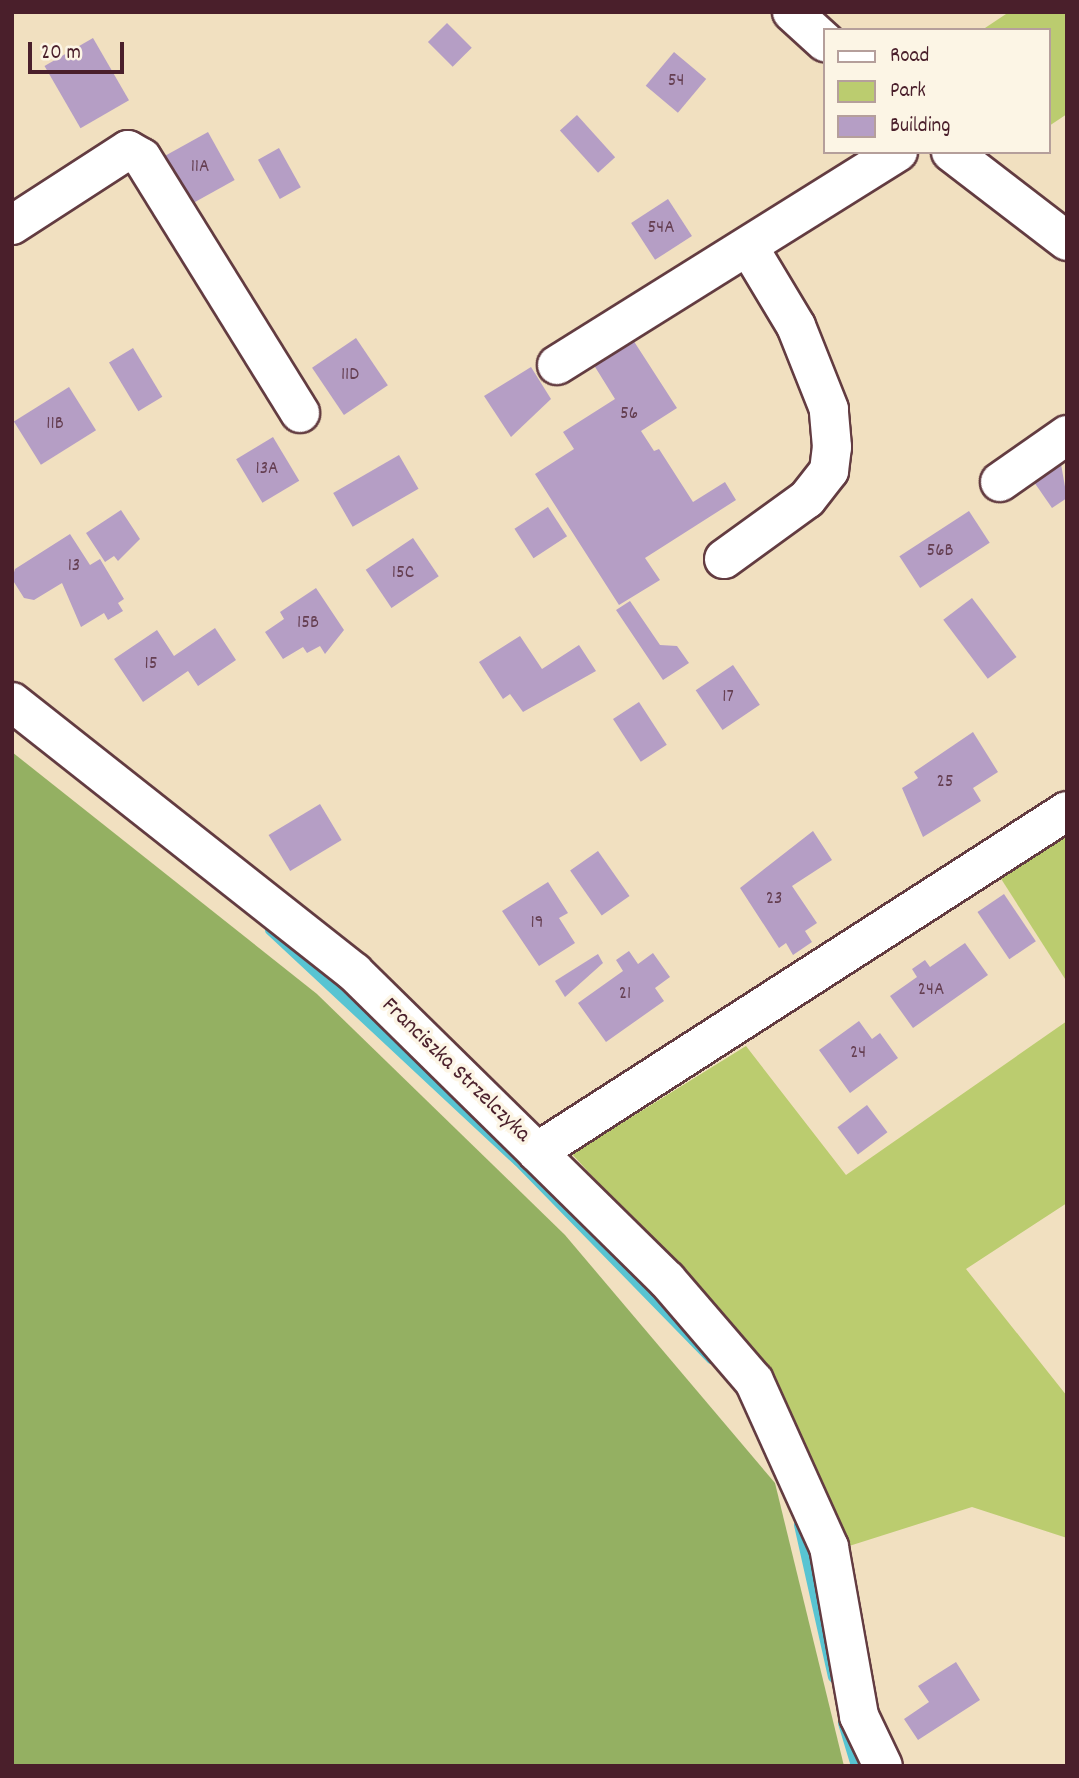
<!DOCTYPE html>
<style>
body{margin:0}
#map{position:relative;width:1079px;height:1778px;overflow:hidden;background:#f1e0c0;font-family:Dekko,sans-serif}
div>[style]{position:absolute}
[style*='--x']{left:calc(var(--x)*1px);top:calc(var(--y)*1px);width:calc(var(--w)*1px);rotate:calc(var(--a)*1deg)}
.green>*{inset:0;background:#bbcc6f}
.forest>*{inset:0;background:#94b062}
.stream>*{height:10px;margin:-5px;padding:0 5px;transform-origin:5px;border-radius:5px;background:#58c4d2}
.building>*{inset:0;background:#b59ec5;transform-origin:0 0}
.roads{filter:drop-shadow(2px 0 #633c41) drop-shadow(-2px 0 #633c41) drop-shadow(0 2px #633c41) drop-shadow(0 -2px #633c41)}
.minor>*{height:38px;margin:-19px;padding:0 19px;transform-origin:19px;border-radius:19px;background:#fff}
span{translate:-50% -50%;white-space:nowrap;text-align:center;line-height:1.15;-webkit-text-stroke:7px #fcf5e5;paint-order:stroke}
.number-label{font-size:19px;color:#653f52}
.number-label span{-webkit-text-stroke-width:0}
.street-label{font-size:23px;color:#4a1f2b}
.frame{position:absolute;inset:0;border:14px solid #4a1f2b;pointer-events:none}
.legend{position:absolute;left:823px;top:28px;width:228px;height:126px;box-sizing:border-box;background:#fcf5e5;border:2px solid #b59f9b;margin:0;padding:9px 12px;list-style:none;font-size:21px;color:#4a1f2b}
.legend li{display:flex;align-items:center;gap:14px;height:35px}
.legend b{width:35px;border:2px solid #b59f9b}
.scale{position:absolute;left:28px;top:42px;width:96px;height:32px;box-sizing:border-box;border:4px solid #4a1f2b;border-top:0;padding-left:9px;font-size:21px;line-height:24px;white-space:nowrap;color:#4a1f2b;-webkit-text-stroke:5px #fcf5e5;paint-order:stroke}
</style>
<div id="map">
<div class="green">
<i style="clip-path:polygon(1009px 12px,1067px 12px,1067px 114px,1049px 126px,1049px 30px,982px 30px)"></i>
<i style="clip-path:polygon(1067px 828px,1067px 982px,998px 874px)"></i>
<i style="clip-path:polygon(1067px 1021px,1067px 1203px,966px 1269px,1067px 1396px,1067px 1538px,972px 1507px,846px 1547px,762px 1362px,572px 1154px,746px 1046px,846px 1175px)"></i>
</div>
<div class="forest">
<i style="clip-path:polygon(12px 752px,317px 994px,565px 1235px,775px 1483px,844px 1766px,12px 1766px)"></i>
</div>
<div class="stream">
<i style="--x:270;--y:930;--w:339;--a:43"></i>
<i style="--x:518;--y:1161;--w:277;--a:45.7"></i>
<i style="--x:799;--y:1525;--w:156;--a:77.4"></i>
<i style="--x:843;--y:1723;--w:45;--a:73.2"></i>
</div>
<div class="building">
<i style="left:447px;top:23px;width:35px;height:27px;rotate:45deg"></i>
<i style="left:93px;top:38px;width:72px;height:56px;rotate:60deg"></i>
<i style="left:674px;top:52px;width:42px;height:44px;rotate:40deg"></i>
<i style="left:577px;top:115px;width:57px;height:23px;rotate:48deg"></i>
<i style="left:208px;top:132px;width:55px;height:51px;rotate:61deg"></i>
<i style="left:279px;top:148px;width:45px;height:24px;rotate:61deg"></i>
<i style="left:668px;top:199px;width:44px;height:44px;rotate:57deg"></i>
<i style="clip-path:polygon(626px 329px,677px 408px,641px 431px,654px 451px,659px 449px,693px 502px,725px 482px,736px 500px,645px 558px,660px 580px,619px 605px,535px 474px,574px 449px,563px 432px,615px 399px,587px 354px)"></i>
<i style="left:356px;top:338px;width:57px;height:53px;rotate:56deg"></i>
<i style="left:133px;top:348px;width:57px;height:28px;rotate:59deg"></i>
<i style="clip-path:polygon(531px 367px,551px 399px,511px 437px,484px 396px)"></i>
<i style="left:69px;top:387px;width:51px;height:65px;rotate:58deg"></i>
<i style="left:273px;top:437px;width:51px;height:43px;rotate:59deg"></i>
<i style="left:399px;top:455px;width:39px;height:76px;rotate:60deg"></i>
<i style="clip-path:polygon(1061px 464px,1067px 498px,1052px 508px,1034px 482px)"></i>
<i style="left:548px;top:507px;width:35px;height:40px;rotate:57deg"></i>
<i style="clip-path:polygon(121px 510px,140px 539px,118px 561px,114px 556px,105px 562px,86px 533px)"></i>
<i style="left:969px;top:511px;width:38px;height:83px;rotate:57deg"></i>
<i style="clip-path:polygon(70px 534px,90px 565px,100px 559px,124px 599px,118px 603px,123px 611px,108px 620px,104px 613px,81px 627px,62px 583px,34px 600px,24px 598px,12px 579px,15px 569px)"></i>
<i style="left:413px;top:538px;width:46px;height:57px;rotate:56deg"></i>
<i style="clip-path:polygon(316px 588px,344px 630px,325px 654px,320px 646px,307px 653px,303px 647px,283px 659px,265px 632px,284px 619px,280px 612px)"></i>
<i style="left:972px;top:598px;width:74px;height:36px;rotate:53deg"></i>
<i style="clip-path:polygon(630px 601px,660px 645px,677px 646px,689px 663px,663px 680px,616px 610px)"></i>
<i style="clip-path:polygon(215px 628px,236px 660px,198px 686px,188px 671px,143px 702px,114px 659px,157px 630px,174px 656px)"></i>
<i style="clip-path:polygon(520px 636px,542px 669px,579px 645px,596px 671px,523px 712px,510px 694px,503px 699px,479px 662px)"></i>
<i style="left:733px;top:665px;width:48px;height:45px;rotate:56deg"></i>
<i style="left:639px;top:702px;width:51px;height:31px;rotate:57deg"></i>
<i style="clip-path:polygon(973px 732px,998px 772px,973px 788px,981px 801px,923px 837px,902px 788px,918px 778px,914px 772px)"></i>
<i style="left:320px;top:804px;width:42px;height:60px;rotate:59deg"></i>
<i style="clip-path:polygon(813px 831px,832px 860px,792px 886px,817px 923px,805px 931px,812px 942px,793px 955px,786px 943px,779px 948px,740px 888px)"></i>
<i style="left:598px;top:851px;width:55px;height:34px;rotate:55deg"></i>
<i style="clip-path:polygon(548px 882px,568px 913px,559px 918px,575px 943px,539px 966px,502px 911px)"></i>
<i style="left:1004px;top:894px;width:57px;height:32px;rotate:56deg"></i>
<i style="clip-path:polygon(965px 943px,988px 975px,913px 1028px,890px 996px,917px 977px,912px 969px,925px 960px,930px 967px)"></i>
<i style="clip-path:polygon(629px 951px,638px 964px,653px 953px,670px 977px,655px 988px,664px 1001px,606px 1042px,578px 1003px,623px 971px,616px 960px)"></i>
<i style="clip-path:polygon(598px 954px,603px 963px,565px 997px,555px 981px)"></i>
<i style="clip-path:polygon(859px 1021px,872px 1039px,880px 1033px,898px 1058px,850px 1093px,819px 1050px)"></i>
<i style="left:867px;top:1105px;width:34px;height:37px;rotate:53deg"></i>
<i style="clip-path:polygon(956px 1662px,980px 1700px,918px 1740px,904px 1719px,929px 1702px,918px 1686px)"></i>
</div>
<div class="roads">
<div class="minor">
<i style="--x:792;--y:12;--w:45;--a:42.3"></i>
<i style="--x:951;--y:152;--w:146;--a:37.5"></i>
<i style="--x:12;--y:225;--w:138;--a:-32.9"></i>
<i style="--x:128;--y:150;--w:16;--a:30"></i>
<i style="--x:142;--y:158;--w:300;--a:58.2"></i>
<i style="--x:557;--y:365;--w:402;--a:-32"></i>
<i style="--x:1000;--y:482;--w:82;--a:-35"></i>
<i style="--x:724;--y:559;--w:102;--a:-35.9"></i>
<i style="--x:807;--y:499;--w:36;--a:-52"></i>
<i style="--x:829;--y:471;--w:24;--a:-83"></i>
<i style="--x:832;--y:447;--w:38;--a:-95"></i>
<i style="--x:829;--y:409;--w:89;--a:-111.7"></i>
<i style="--x:796;--y:326;--w:93;--a:-121"></i>
<i style="--x:12;--y:702;--w:436;--a:38.3"></i>
<i style="--x:354;--y:972;--w:257;--a:44.5"></i>
<i style="--x:537;--y:1152;--w:630;--a:-32.76"></i>
<i style="--x:537;--y:1152;--w:182;--a:44.6"></i>
<i style="--x:667;--y:1280;--w:133;--a:49.3"></i>
<i style="--x:754;--y:1381;--w:182;--a:65.7"></i>
<i style="--x:829;--y:1547;--w:172;--a:79.9"></i>
<i style="--x:859;--y:1716;--w:55;--a:64.4"></i>
</div>
</div>
<div class="number-label">
<span style="left:676px;top:82px">54</span>
<span style="left:200px;top:168px">11A</span>
<span style="left:661px;top:229px">54A</span>
<span style="left:350px;top:376px">11D</span>
<span style="left:629px;top:415px">56</span>
<span style="left:55px;top:425px">11B</span>
<span style="left:267px;top:470px">13A</span>
<span style="left:940px;top:552px">56B</span>
<span style="left:74px;top:567px">13</span>
<span style="left:403px;top:574px">15C</span>
<span style="left:308px;top:624px">15B</span>
<span style="left:151px;top:665px">15</span>
<span style="left:728px;top:698px">17</span>
<span style="left:945px;top:783px">25</span>
<span style="left:774px;top:900px">23</span>
<span style="left:537px;top:924px">19</span>
<span style="left:931px;top:991px">24A</span>
<span style="left:625px;top:995px">21</span>
<span style="left:858px;top:1054px">24</span>
</div>
<div class="street-label">
<span style="left:455px;top:1071px;rotate:44deg">Franciszka Strzelczyka</span>
</div>
<div class="frame"></div>
<ul class="legend">
<li><b style="height:9px;background:#fff"></b>Road</li>
<li><b style="height:19px;background:#bbcc6f"></b>Park</li>
<li><b style="height:19px;background:#b59ec5"></b>Building</li>
</ul>
<div class="scale">20 m</div>
</div>
